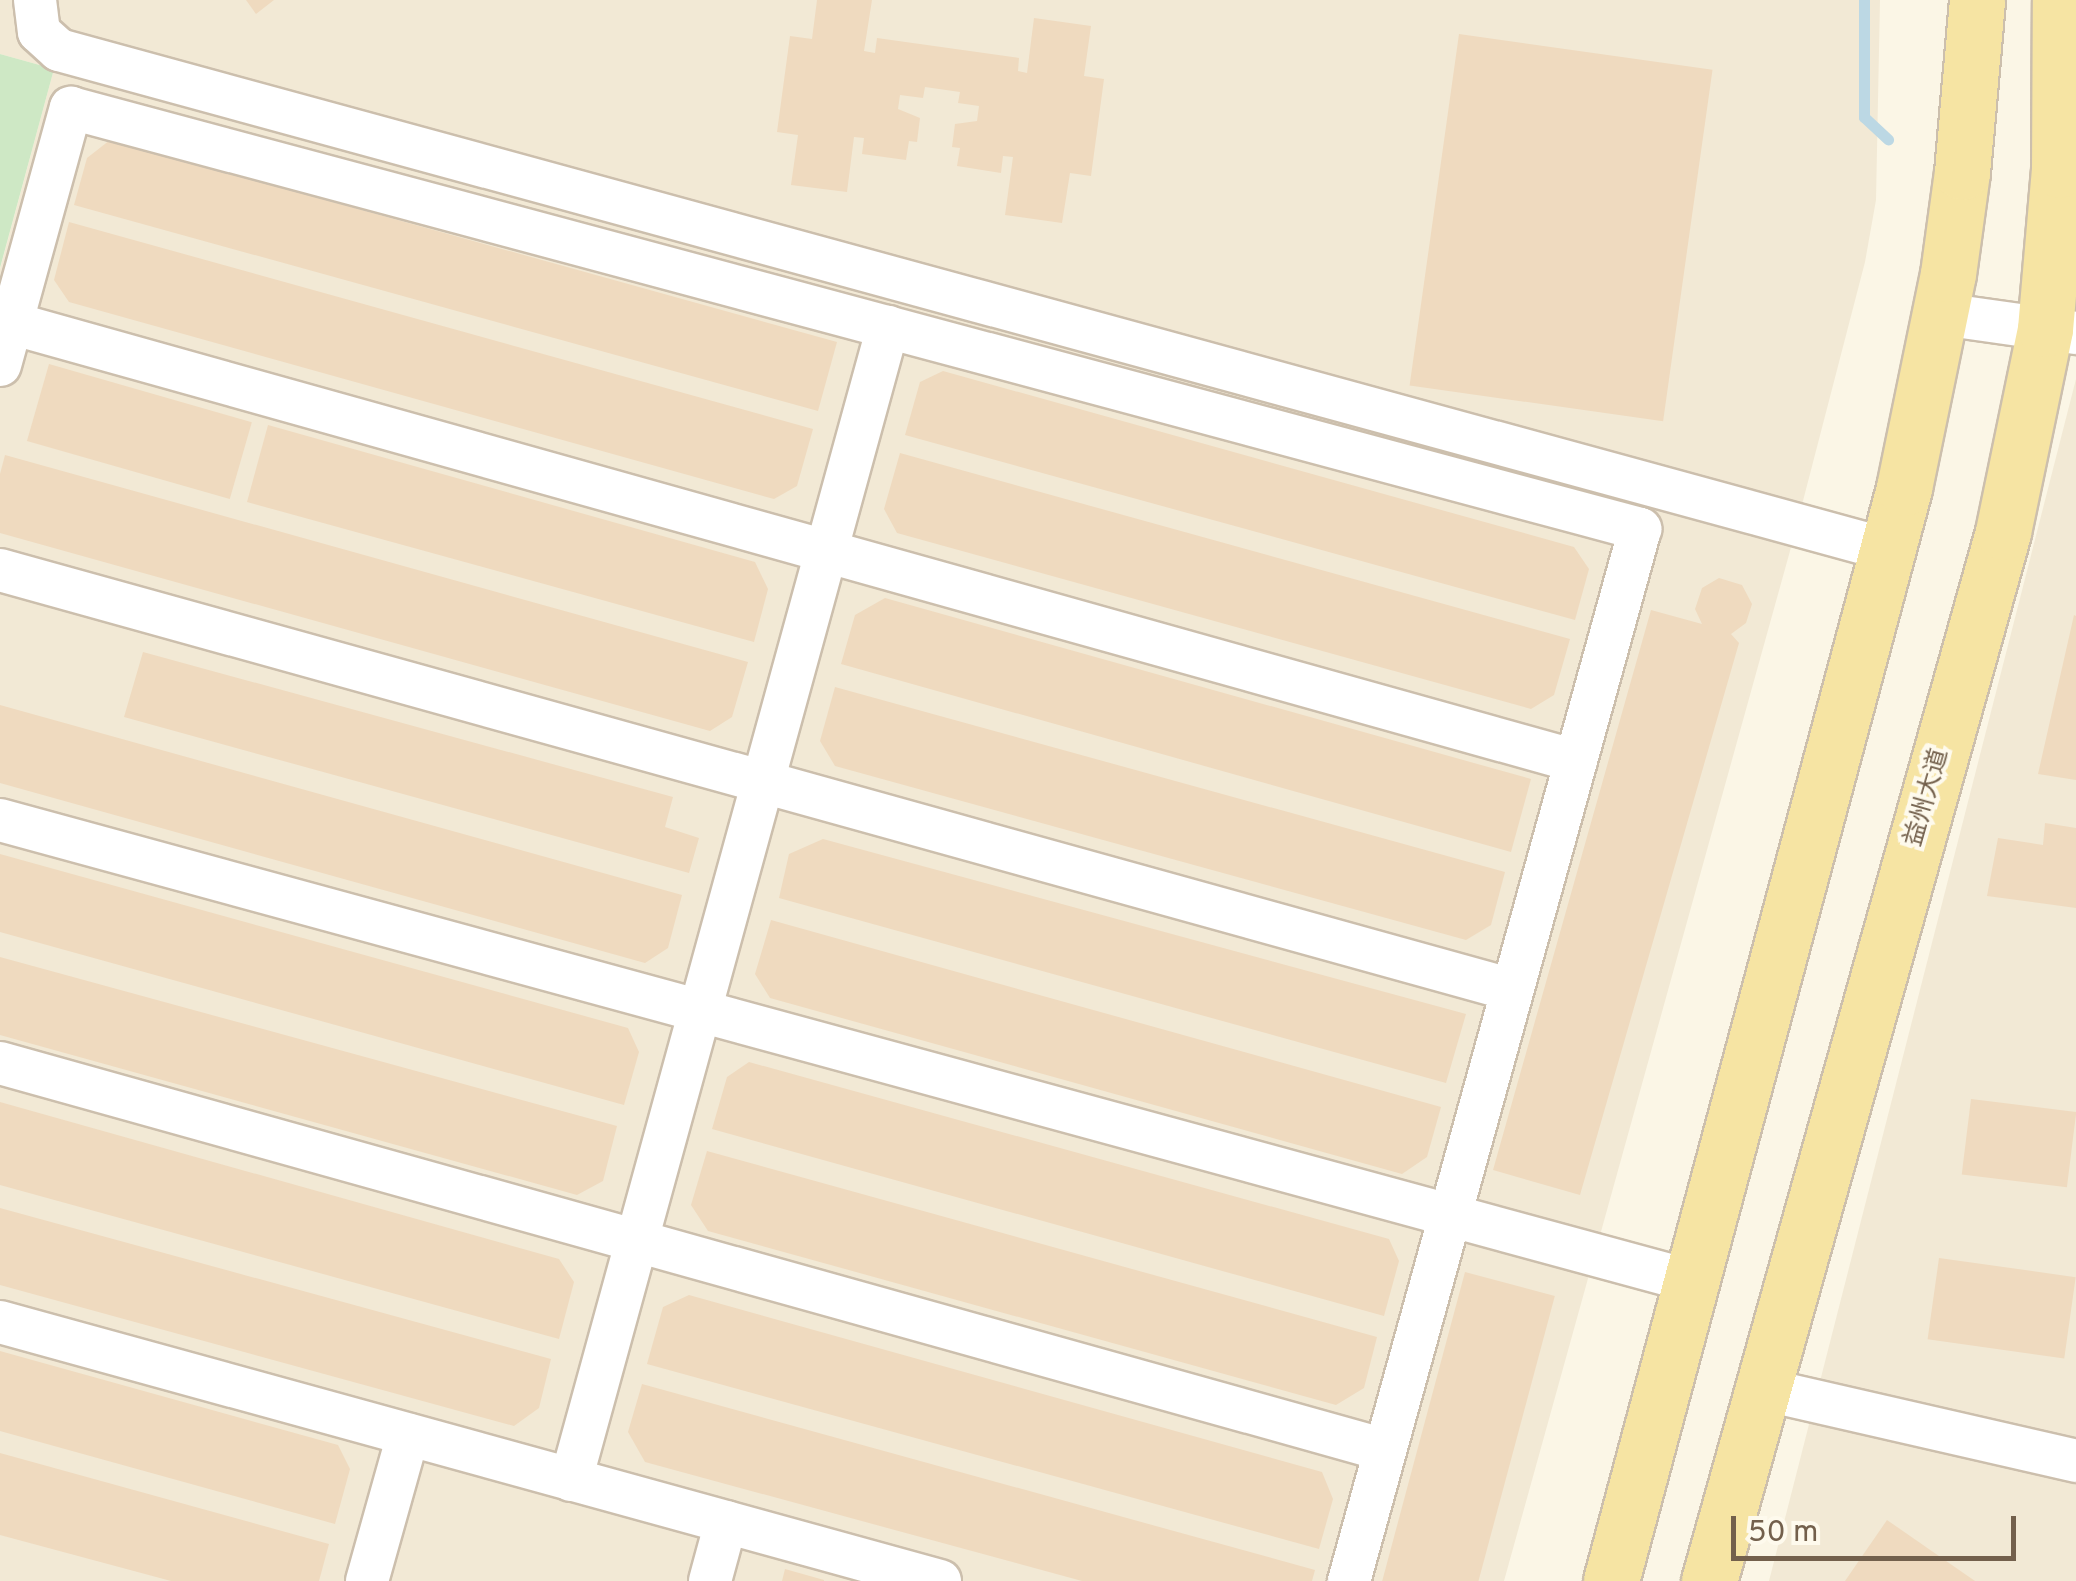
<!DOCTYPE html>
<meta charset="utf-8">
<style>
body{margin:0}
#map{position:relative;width:2076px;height:1581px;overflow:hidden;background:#fbf6e6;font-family:Overpass,"Noto Sans SC",sans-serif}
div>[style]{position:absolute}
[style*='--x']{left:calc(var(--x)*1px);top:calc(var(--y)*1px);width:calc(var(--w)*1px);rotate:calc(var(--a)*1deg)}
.residential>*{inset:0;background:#f2e9d5}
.green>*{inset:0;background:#cee8c5}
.stream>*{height:11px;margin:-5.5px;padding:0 5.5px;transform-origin:5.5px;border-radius:5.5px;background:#bcd8e4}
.building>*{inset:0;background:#efdabf;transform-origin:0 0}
.roads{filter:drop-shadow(2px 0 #ccbfad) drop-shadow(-2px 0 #ccbfad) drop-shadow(0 2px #ccbfad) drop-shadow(0 -2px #ccbfad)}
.minor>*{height:42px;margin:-21px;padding:0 21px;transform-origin:21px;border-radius:21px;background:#fff}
.major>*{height:55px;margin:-27.5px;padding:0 27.5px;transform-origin:27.5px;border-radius:27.5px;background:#f6e4a3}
span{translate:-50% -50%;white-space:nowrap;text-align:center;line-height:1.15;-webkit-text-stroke:8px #fefaed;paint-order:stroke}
.street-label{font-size:25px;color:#73604c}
.scale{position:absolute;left:1731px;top:1516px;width:285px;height:45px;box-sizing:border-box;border:5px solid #73604c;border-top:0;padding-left:12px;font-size:30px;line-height:35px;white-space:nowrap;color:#73604c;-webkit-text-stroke:8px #fefaed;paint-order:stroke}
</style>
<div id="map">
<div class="residential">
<i style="clip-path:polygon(0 0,1880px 0,1876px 200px,1865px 262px,1790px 551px,1504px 1581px,0 1581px,0 269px,54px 69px,0 54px)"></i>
<i style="clip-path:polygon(2076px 379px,2076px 1581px,1769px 1581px)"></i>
</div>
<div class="green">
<i style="clip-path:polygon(0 54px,54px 69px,0 268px)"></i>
</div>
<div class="stream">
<i style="--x:1864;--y:0;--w:117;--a:90"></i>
<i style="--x:1864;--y:117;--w:33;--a:43"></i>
</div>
<div class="building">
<i style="clip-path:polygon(246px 0,274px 0,256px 14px)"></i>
<i style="clip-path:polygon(817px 0,872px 0,864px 51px,875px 53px,877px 38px,1019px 58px,1018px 71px,1027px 73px,1034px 18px,1091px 26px,1084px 76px,1104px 79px,1091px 176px,1070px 173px,1062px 223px,1005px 215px,1013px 157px,1003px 156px,1001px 173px,957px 166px,960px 148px,952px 147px,955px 124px,977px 121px,979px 106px,958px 103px,960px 92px,925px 87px,923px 98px,900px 95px,898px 109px,920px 118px,917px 142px,909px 141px,906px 160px,862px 154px,864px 138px,854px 137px,847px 192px,791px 185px,798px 135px,777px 132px,790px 36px,812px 39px)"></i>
<i style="left:1459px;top:34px;width:256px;height:355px;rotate:8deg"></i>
<i style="clip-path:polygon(110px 140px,837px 342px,818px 411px,74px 205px,87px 158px)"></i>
<i style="clip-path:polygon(69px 222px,813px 429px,797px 486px,774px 499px,69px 302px,54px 280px)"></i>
<i style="left:49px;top:364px;width:211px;height:80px;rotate:16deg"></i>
<i style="clip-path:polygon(943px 371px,1574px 547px,1589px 569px,1575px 620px,905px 435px,920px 382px)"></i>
<i style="clip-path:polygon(268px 425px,755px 562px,768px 589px,754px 642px,247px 502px)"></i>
<i style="clip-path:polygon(900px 453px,1570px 639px,1554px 695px,1531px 709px,897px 533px,884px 509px)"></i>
<i style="clip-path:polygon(5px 455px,748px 662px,732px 717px,710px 731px,0 533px,0 474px)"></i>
<i style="clip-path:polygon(1719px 578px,1742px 585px,1752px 604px,1746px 623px,1731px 634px,1739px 643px,1580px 1195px,1493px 1170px,1651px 610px,1702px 624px,1695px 609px,1702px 588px)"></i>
<i style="clip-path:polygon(885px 598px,1531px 779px,1511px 852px,841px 664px,855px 615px)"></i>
<i style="clip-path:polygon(2074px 615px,2076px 616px,2076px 780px,2038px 774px)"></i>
<i style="clip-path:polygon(143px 652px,673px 797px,665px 827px,699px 838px,689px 873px,124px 717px)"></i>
<i style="clip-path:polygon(835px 687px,1505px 872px,1491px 925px,1466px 940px,835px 766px,820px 741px)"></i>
<i style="clip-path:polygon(0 705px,682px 895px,668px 948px,645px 963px,0 783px)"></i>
<i style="clip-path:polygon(2045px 823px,2076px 828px,2076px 908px,1987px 896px,1998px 838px,2043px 845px)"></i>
<i style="clip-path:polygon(823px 839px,1466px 1014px,1446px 1083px,779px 898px,789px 854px)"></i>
<i style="clip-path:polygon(0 854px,628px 1028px,639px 1052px,624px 1105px,0 932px)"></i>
<i style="clip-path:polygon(771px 920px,1441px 1107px,1427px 1157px,1402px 1174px,770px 998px,755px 974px)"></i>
<i style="clip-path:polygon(0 957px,617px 1126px,603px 1181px,577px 1195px,0 1035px)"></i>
<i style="clip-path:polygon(749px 1062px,1389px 1239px,1399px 1261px,1384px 1316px,712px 1129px,727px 1077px)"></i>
<i style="left:1971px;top:1099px;width:106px;height:76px;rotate:7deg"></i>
<i style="clip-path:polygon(0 1102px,559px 1259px,574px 1282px,559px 1339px,0 1185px)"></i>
<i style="clip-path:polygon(707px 1151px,1377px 1337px,1364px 1388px,1336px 1405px,708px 1231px,691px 1205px)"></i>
<i style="clip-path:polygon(0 1208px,551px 1359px,539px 1408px,514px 1426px,0 1285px)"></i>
<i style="left:1939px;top:1258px;width:138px;height:82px;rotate:8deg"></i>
<i style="left:1465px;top:1272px;width:93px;height:320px;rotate:15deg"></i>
<i style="clip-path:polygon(689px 1295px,1322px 1472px,1333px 1499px,1319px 1549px,647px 1364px,663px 1307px)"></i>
<i style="clip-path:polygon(0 1351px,338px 1445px,350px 1469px,335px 1524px,0 1431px)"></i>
<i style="clip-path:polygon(642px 1384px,1315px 1570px,1312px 1581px,1082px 1581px,645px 1462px,628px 1432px)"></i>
<i style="clip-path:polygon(0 1453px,329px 1544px,319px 1581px,171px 1581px,0 1535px)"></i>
<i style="clip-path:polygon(1887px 1520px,1975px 1581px,1845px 1581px)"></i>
<i style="clip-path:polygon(785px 1569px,824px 1580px,824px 1581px,782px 1581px)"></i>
</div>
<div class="roads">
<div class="minor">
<i style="--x:35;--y:0;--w:32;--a:83"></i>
<i style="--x:39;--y:32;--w:27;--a:42"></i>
<i style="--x:59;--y:50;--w:1894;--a:15.28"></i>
<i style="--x:1941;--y:314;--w:136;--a:8"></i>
<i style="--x:11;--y:323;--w:1625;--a:15.64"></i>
<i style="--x:0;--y:365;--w:267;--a:-74.6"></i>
<i style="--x:71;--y:108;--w:1625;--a:15.02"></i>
<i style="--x:1640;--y:529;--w:1092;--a:105.46"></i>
<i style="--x:0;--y:570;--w:1569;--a:15.52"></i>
<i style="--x:0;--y:820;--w:1753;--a:15.25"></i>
<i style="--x:0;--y:1063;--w:1438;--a:15.61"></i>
<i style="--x:0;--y:1322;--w:975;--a:15.4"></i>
<i style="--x:1762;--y:1389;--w:322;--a:12.9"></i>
<i style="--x:571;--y:1480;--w:1196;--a:-74.63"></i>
<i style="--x:367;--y:1581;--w:152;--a:-74.3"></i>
<i style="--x:710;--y:1581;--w:61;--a:-74.8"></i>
</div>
<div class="major">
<i style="--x:1611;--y:1581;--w:1132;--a:-74.99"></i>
<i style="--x:1904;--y:488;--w:218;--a:-78.4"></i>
<i style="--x:1948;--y:274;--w:103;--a:-82.2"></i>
<i style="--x:1962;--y:172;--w:173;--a:-85"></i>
<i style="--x:1709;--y:1581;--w:1089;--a:-74.34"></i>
<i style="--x:2003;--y:532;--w:207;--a:-78.3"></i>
<i style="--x:2045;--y:329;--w:160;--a:-85"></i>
<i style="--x:2059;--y:170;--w:170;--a:-89.7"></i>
</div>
</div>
<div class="street-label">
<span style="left:1928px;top:798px;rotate:-74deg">益州大道</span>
</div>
<div class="scale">50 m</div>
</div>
